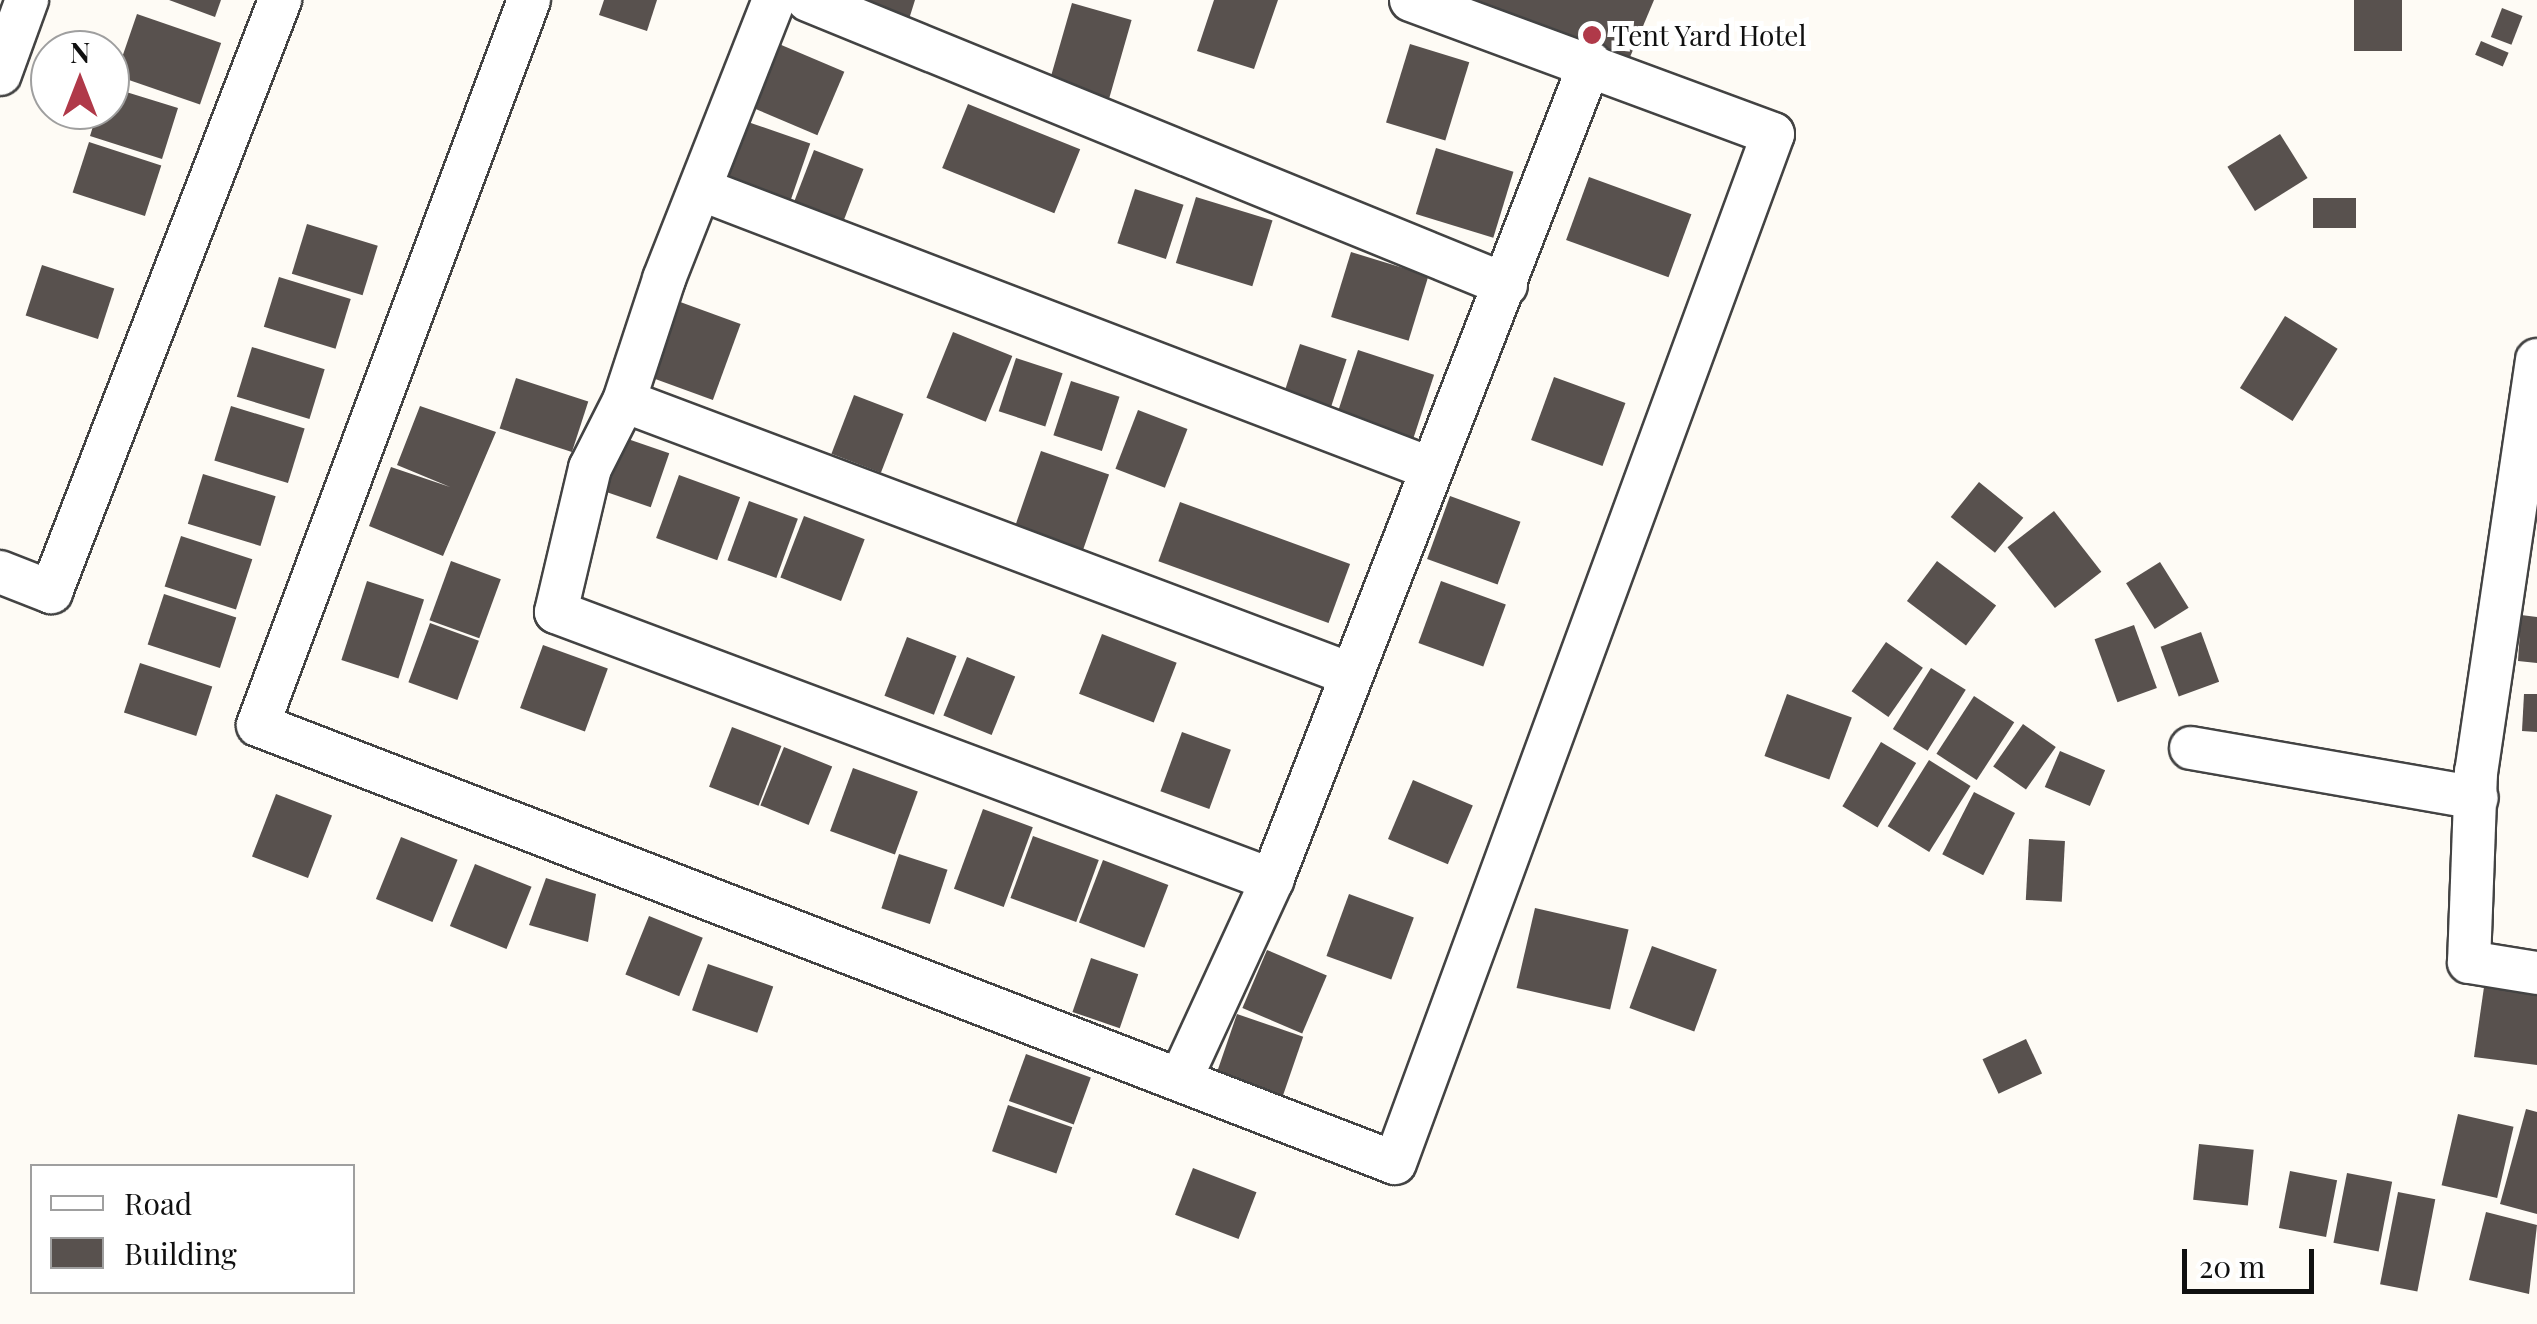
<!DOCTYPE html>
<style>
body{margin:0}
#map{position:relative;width:2537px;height:1324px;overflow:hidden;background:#fefbf5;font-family:"Playfair Display",serif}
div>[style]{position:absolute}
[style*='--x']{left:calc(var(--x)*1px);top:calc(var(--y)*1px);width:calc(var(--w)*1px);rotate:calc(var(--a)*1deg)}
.building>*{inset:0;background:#58514e;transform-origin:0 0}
.roads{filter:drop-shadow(2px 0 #434343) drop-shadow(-2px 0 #434343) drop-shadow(0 2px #434343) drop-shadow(0 -2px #434343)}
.minor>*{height:42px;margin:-21px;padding:0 21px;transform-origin:21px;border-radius:21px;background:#fff}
.dots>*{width:28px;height:28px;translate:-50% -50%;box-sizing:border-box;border:5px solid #fff;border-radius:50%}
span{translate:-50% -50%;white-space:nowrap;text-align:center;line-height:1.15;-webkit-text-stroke:10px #fff;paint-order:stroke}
.poi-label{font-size:28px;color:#101010}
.left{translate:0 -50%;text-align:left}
.legend{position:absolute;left:30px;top:1164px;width:325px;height:130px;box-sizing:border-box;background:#fff;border:2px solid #9f9f9f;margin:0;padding:12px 18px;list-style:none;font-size:30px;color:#101010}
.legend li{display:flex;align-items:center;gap:20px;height:50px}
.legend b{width:50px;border:2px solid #9f9f9f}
.north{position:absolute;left:30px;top:30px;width:100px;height:100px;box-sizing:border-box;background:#fff;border:2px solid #9f9f9f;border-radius:50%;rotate:0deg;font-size:28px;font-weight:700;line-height:40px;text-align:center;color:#101010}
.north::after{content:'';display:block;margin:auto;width:35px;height:45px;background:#b03949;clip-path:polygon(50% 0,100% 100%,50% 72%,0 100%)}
.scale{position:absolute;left:2182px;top:1249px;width:132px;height:45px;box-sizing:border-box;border:5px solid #101010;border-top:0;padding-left:12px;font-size:30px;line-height:35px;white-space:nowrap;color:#101010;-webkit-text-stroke:8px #fff;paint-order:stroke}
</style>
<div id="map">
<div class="building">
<i style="clip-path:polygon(169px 0,221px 0,215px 17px)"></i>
<i style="clip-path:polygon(604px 0,657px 0,647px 31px,599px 15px)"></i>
<i style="clip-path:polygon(862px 0,915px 0,905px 32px)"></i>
<i style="clip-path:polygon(1214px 0,1278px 0,1254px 69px,1197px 51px)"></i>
<i style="clip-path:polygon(1465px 0,1654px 0,1625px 69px)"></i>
<i style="left:2354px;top:0;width:48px;height:51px"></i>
<i style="left:1072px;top:3px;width:62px;height:81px;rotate:16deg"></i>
<i style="left:2502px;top:8px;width:22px;height:31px;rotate:21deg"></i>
<i style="left:137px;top:14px;width:89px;height:65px;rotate:19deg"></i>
<i style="left:2481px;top:41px;width:30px;height:15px;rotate:23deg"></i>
<i style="left:779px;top:44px;width:71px;height:69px;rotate:23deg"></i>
<i style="left:1410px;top:44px;width:62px;height:82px;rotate:17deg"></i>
<i style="clip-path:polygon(110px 87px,178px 108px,162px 159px,90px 136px,98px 110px,110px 110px)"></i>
<i style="left:968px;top:104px;width:121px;height:69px;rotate:22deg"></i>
<i style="left:745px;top:121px;width:69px;height:66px;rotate:19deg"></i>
<i style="left:2280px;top:134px;width:52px;height:62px;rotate:58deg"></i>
<i style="left:89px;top:142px;width:76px;height:53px;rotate:18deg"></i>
<i style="left:1436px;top:148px;width:81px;height:69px;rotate:17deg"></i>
<i style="left:814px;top:150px;width:53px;height:63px;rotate:21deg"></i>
<i style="left:1589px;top:177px;width:109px;height:67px;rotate:20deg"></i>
<i style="left:1135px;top:189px;width:51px;height:57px;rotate:18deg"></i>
<i style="left:1196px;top:197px;width:80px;height:69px;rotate:17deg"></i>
<i style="left:2313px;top:198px;width:43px;height:30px"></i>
<i style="left:307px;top:224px;width:74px;height:52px;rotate:17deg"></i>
<i style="left:1351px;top:252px;width:81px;height:68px;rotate:17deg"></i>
<i style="left:42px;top:265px;width:76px;height:53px;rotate:18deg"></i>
<i style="left:279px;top:277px;width:75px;height:52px;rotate:17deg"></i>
<i style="left:672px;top:299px;width:73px;height:81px;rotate:20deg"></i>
<i style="left:2285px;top:316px;width:62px;height:85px;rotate:32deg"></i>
<i style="left:953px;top:332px;width:64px;height:71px;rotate:22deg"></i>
<i style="left:1300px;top:344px;width:49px;height:57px;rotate:18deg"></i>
<i style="left:252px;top:347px;width:76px;height:52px;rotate:17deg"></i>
<i style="left:1358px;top:350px;width:80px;height:69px;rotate:18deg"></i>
<i style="left:1016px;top:358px;width:49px;height:56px;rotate:18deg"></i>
<i style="left:1554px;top:377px;width:76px;height:67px;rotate:20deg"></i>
<i style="left:516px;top:378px;width:76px;height:53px;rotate:18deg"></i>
<i style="left:1071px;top:381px;width:51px;height:57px;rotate:18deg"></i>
<i style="left:854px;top:395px;width:53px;height:63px;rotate:21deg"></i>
<i style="left:231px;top:406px;width:77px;height:57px;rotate:17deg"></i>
<i style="clip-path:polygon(420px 406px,496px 432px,443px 556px,369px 526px,391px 467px,450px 487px,397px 465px)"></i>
<i style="left:1138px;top:410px;width:53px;height:63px;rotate:21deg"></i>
<i style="left:622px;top:437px;width:50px;height:57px;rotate:19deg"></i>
<i style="left:1041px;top:451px;width:72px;height:80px;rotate:19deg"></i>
<i style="left:203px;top:474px;width:76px;height:52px;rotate:17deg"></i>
<i style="left:679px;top:475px;width:65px;height:67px;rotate:20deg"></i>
<i style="left:1979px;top:482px;width:57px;height:45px;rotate:39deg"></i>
<i style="left:1450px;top:496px;width:75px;height:67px;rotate:20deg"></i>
<i style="left:749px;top:501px;width:52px;height:63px;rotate:20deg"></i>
<i style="left:1180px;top:502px;width:181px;height:63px;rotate:20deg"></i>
<i style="left:2054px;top:511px;width:77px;height:59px;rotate:52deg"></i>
<i style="left:804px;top:516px;width:65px;height:66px;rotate:21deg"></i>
<i style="left:181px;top:536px;width:75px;height:53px;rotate:18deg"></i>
<i style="left:451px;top:561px;width:53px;height:63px;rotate:20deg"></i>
<i style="left:1937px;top:561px;width:74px;height:50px;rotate:37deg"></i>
<i style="left:2160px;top:562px;width:54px;height:40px;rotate:58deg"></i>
<i style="left:367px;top:581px;width:60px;height:83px;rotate:18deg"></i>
<i style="left:1441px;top:581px;width:69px;height:66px;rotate:20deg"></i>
<i style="left:164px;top:594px;width:76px;height:53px;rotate:18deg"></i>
<i style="clip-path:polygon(2521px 615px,2537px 617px,2537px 663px,2518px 661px)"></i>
<i style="left:430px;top:623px;width:52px;height:63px;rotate:20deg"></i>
<i style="left:2134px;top:625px;width:67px;height:42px;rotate:70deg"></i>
<i style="left:2201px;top:632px;width:53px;height:43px;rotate:70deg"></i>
<i style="left:1102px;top:634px;width:80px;height:64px;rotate:21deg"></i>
<i style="left:907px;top:637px;width:53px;height:63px;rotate:21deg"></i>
<i style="left:1886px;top:642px;width:45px;height:60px;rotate:35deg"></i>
<i style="left:543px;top:645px;width:69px;height:67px;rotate:20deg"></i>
<i style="left:967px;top:657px;width:52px;height:63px;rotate:22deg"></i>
<i style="left:140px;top:663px;width:76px;height:52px;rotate:18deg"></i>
<i style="left:1931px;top:668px;width:41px;height:72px;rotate:32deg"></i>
<i style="left:1787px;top:694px;width:69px;height:66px;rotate:20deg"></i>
<i style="clip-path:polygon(2524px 694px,2537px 694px,2537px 732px,2522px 731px)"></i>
<i style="left:1974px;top:696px;width:48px;height:69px;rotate:33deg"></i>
<i style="left:2023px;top:724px;width:40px;height:52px;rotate:35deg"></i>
<i style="left:732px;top:727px;width:53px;height:64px;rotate:21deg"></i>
<i style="left:1182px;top:732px;width:52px;height:63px;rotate:20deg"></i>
<i style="left:1881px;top:742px;width:41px;height:75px;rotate:31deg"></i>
<i style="left:784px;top:747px;width:52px;height:63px;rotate:22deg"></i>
<i style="left:2060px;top:751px;width:49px;height:39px;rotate:23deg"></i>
<i style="left:1929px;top:760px;width:49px;height:78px;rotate:32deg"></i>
<i style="left:853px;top:768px;width:69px;height:67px;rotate:20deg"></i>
<i style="left:1413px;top:780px;width:65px;height:64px;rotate:23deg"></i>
<i style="left:1974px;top:792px;width:46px;height:70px;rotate:27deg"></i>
<i style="left:276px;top:794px;width:60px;height:67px;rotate:21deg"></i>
<i style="left:983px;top:809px;width:53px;height:85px;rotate:20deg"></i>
<i style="left:1033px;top:836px;width:70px;height:66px;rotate:20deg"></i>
<i style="left:401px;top:837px;width:61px;height:67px;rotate:22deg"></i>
<i style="left:2029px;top:839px;width:36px;height:61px;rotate:3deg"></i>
<i style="left:899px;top:854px;width:51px;height:57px;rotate:18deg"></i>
<i style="left:1103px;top:860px;width:70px;height:67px;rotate:21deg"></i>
<i style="left:475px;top:864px;width:61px;height:67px;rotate:22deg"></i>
<i style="clip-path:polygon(546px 878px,596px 894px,588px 942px,529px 925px)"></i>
<i style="left:1349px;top:894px;width:69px;height:66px;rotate:20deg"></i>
<i style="left:1535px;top:908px;width:96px;height:82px;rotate:13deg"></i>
<i style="left:649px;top:916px;width:58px;height:63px;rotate:22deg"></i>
<i style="left:1652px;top:946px;width:69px;height:66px;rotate:20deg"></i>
<i style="left:1267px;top:950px;width:65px;height:63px;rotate:23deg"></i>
<i style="left:1091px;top:958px;width:50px;height:57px;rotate:19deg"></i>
<i style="left:708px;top:964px;width:69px;height:49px;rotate:19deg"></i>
<i style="clip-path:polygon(2485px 980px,2537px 987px,2537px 1065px,2474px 1057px)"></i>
<i style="left:1237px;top:1014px;width:70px;height:66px;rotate:19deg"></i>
<i style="left:2026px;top:1039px;width:38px;height:48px;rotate:65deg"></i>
<i style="left:1026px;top:1054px;width:69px;height:50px;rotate:20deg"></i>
<i style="left:1008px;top:1105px;width:68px;height:49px;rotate:19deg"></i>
<i style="clip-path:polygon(2526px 1109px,2537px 1112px,2537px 1214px,2500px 1204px)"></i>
<i style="left:2458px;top:1114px;width:57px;height:73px;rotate:13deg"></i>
<i style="left:2199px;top:1144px;width:55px;height:56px;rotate:6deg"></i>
<i style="left:1193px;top:1168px;width:68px;height:50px;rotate:21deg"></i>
<i style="left:2290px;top:1171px;width:48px;height:58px;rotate:11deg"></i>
<i style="left:2347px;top:1173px;width:46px;height:71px;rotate:11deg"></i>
<i style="left:2398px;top:1192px;width:38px;height:94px;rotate:11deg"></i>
<i style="clip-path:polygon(2486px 1212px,2537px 1225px,2529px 1294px,2469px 1280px)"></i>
</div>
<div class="roads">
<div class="minor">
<i style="--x:529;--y:0;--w:774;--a:110.5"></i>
<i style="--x:258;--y:725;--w:1218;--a:21.07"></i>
<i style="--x:1395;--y:1163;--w:1096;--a:-69.83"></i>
<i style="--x:1773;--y:134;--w:386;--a:-159.7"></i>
<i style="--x:808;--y:0;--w:754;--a:22.21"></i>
<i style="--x:0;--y:74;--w:79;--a:-70"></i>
<i style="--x:700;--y:189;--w:781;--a:20.94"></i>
<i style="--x:2537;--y:360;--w:416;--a:98.4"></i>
<i style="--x:2476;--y:772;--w:190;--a:92.1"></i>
<i style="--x:2469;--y:962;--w:69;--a:9.2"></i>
<i style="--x:624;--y:401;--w:128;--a:-71.8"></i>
<i style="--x:664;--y:279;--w:300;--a:-68.5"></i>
<i style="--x:0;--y:572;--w:55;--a:21.4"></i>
<i style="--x:51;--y:592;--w:635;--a:-68.85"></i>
<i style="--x:1347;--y:673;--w:772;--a:-159.38"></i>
<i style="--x:624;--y:401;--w:75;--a:116.9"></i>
<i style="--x:590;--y:468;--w:148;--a:103.3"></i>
<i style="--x:556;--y:612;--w:765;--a:20.52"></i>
<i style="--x:1272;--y:880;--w:877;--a:-68.73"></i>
<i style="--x:2191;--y:748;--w:290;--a:9.9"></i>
<i style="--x:1182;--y:1076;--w:216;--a:-65.3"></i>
</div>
</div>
<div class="dots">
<i style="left:1592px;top:35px;background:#b03949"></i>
</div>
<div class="poi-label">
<span class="left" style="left:1612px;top:35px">Tent Yard Hotel</span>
</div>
<ul class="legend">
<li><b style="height:12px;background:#fff"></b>Road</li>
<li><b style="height:28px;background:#58514e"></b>Building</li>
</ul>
<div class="north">N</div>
<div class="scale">20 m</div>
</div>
